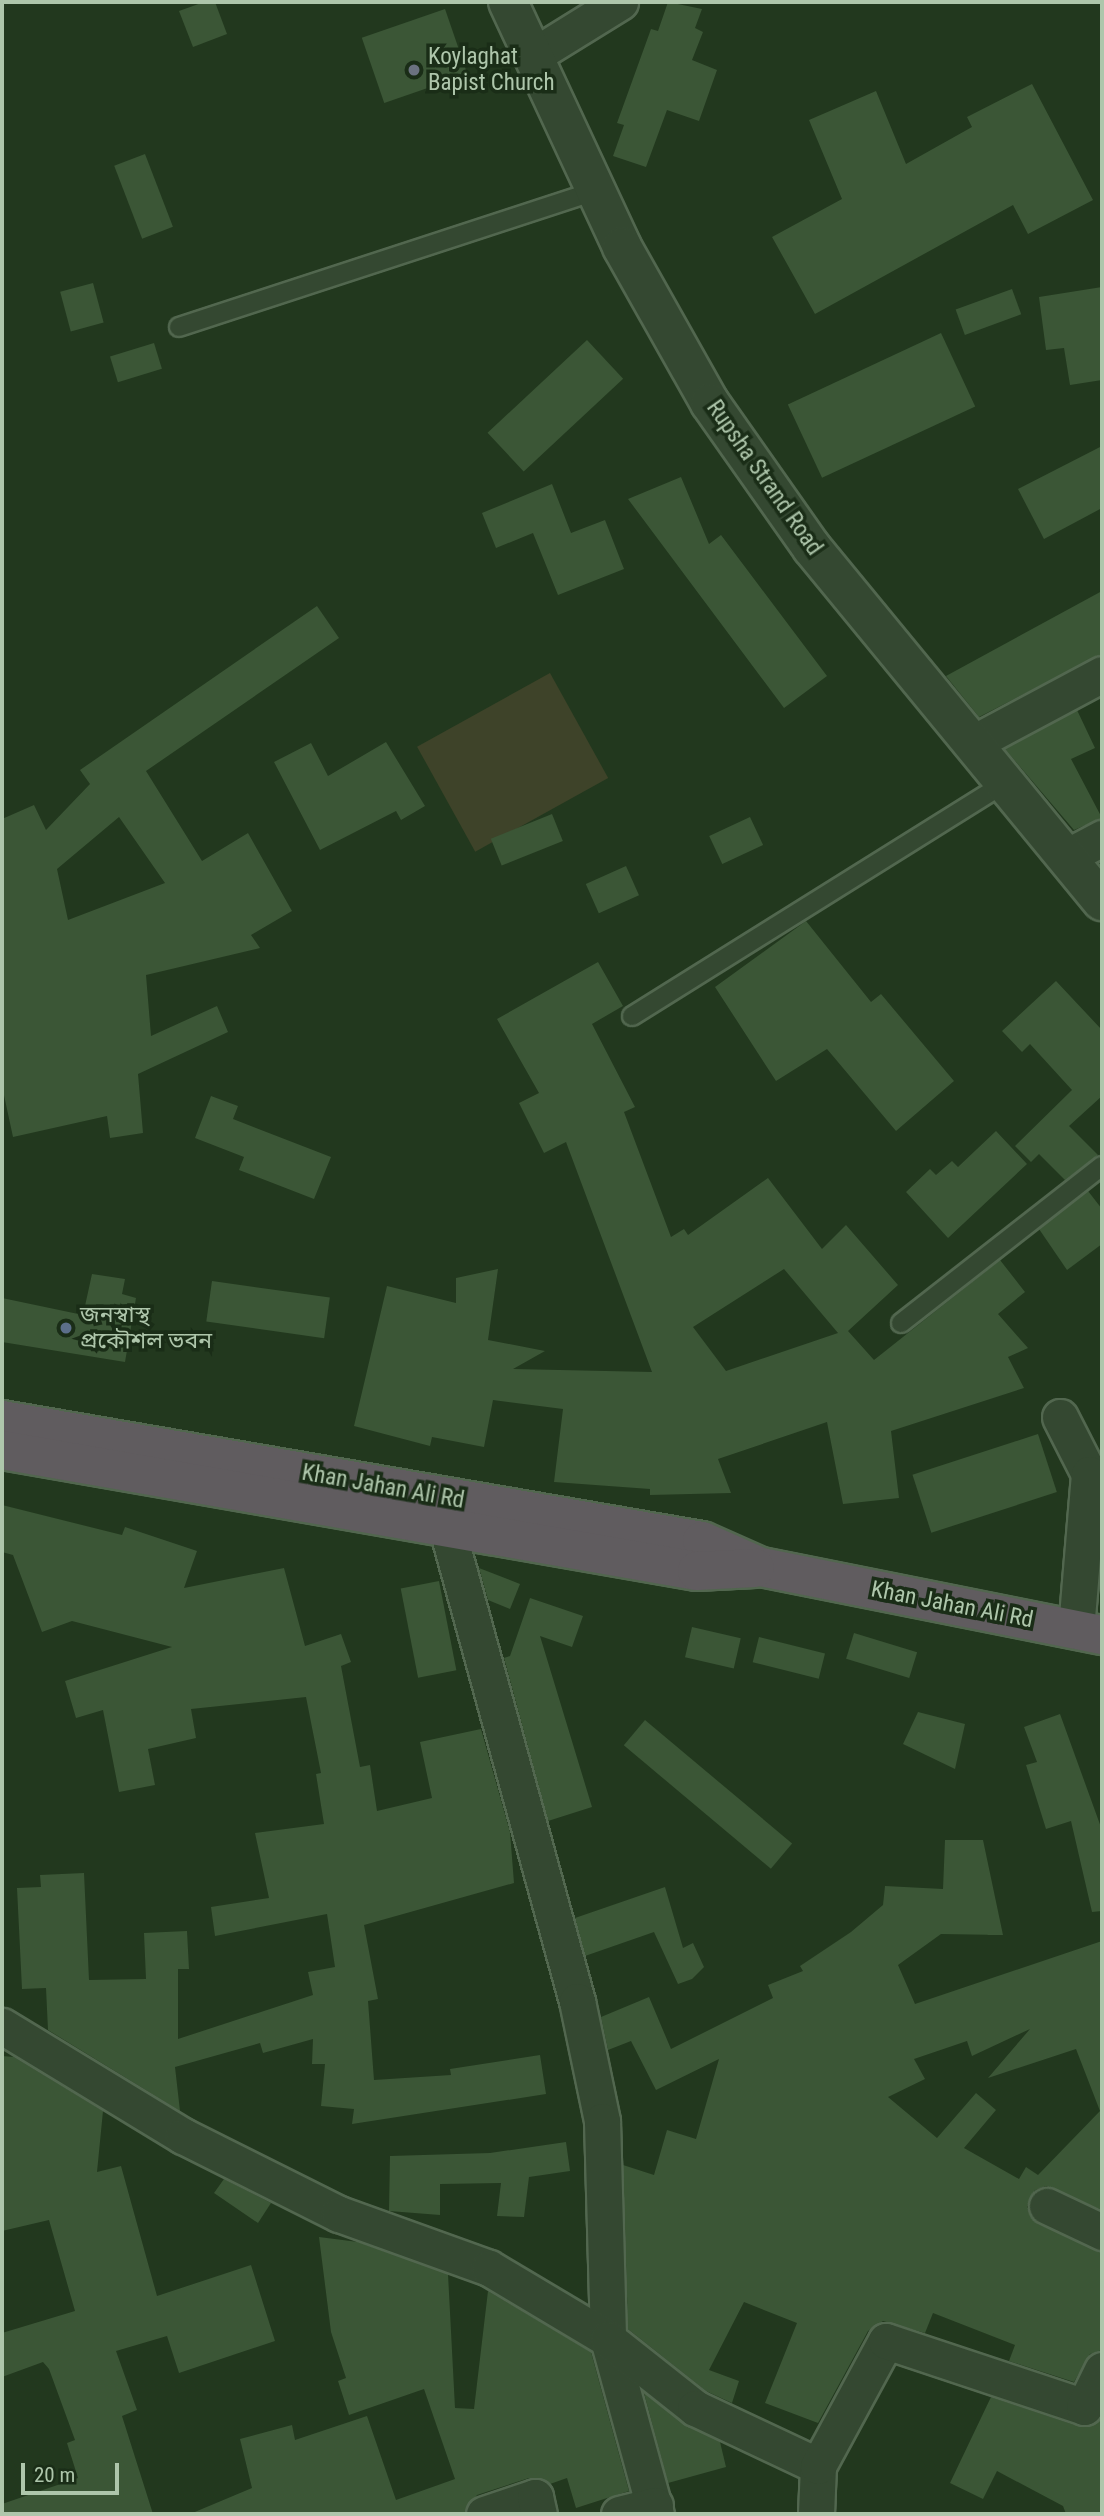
<!DOCTYPE html>
<meta charset="utf-8">
<style>
body{margin:0}
#map{position:relative;width:1104px;height:2516px;overflow:hidden;background:#22381e;font-family:"Roboto Condensed","Noto Sans Bengali",sans-serif}
div>[style]{position:absolute}
[style*='--x']{left:calc(var(--x)*1px);top:calc(var(--y)*1px);width:calc(var(--w)*1px);rotate:calc(var(--a)*1deg)}
.green>*{inset:0;background:#3e4329;transform-origin:0 0}
.building>*{inset:0;background:#3b5636;transform-origin:0 0}
.roads{filter:drop-shadow(2px 0 #52674f) drop-shadow(-2px 0 #52674f) drop-shadow(0 2px #52674f) drop-shadow(0 -2px #52674f)}
.service>*{height:18px;margin:-9px;padding:0 9px;transform-origin:9px;border-radius:9px;background:#344831}
.minor>*{height:35px;margin:-17.5px;padding:0 17.5px;transform-origin:17.5px;border-radius:17.5px;background:#344831}
.tertiary>*{height:38px;margin:-19px;padding:0 19px;transform-origin:19px;border-radius:19px;background:#344831}
.trunk>*{height:38px;margin:-19px;padding:0 19px;transform-origin:19px;border-radius:19px;background:#605c5f}
.dots>*{width:19px;height:19px;translate:-50% -50%;box-sizing:border-box;border:4px solid #1a2d17;border-radius:50%}
span{translate:-50% -50%;white-space:nowrap;text-align:center;line-height:1.15;-webkit-text-stroke:7px #1a2d17;paint-order:stroke}
.poi-label{font-size:23px;color:#aec6ab}
.left{translate:0 -50%;text-align:left}
.street-label{font-size:23px;color:#aec6ab}
.frame{position:absolute;inset:0;border:4px solid #aec6ab;pointer-events:none}
.scale{position:absolute;left:21px;top:2463px;width:98px;height:32px;box-sizing:border-box;border:4px solid #aec6ab;border-top:0;padding-left:9px;font-size:21px;line-height:24px;white-space:nowrap;color:#aec6ab;-webkit-text-stroke:5px #1a2d17;paint-order:stroke}
</style>
<div id="map">
<div class="green">
<i style="left:550px;top:673px;width:120px;height:152px;rotate:61deg"></i>
</div>
<div class="building">
<i style="clip-path:polygon(204px 2px,215px 2px,227px 34px,193px 47px,179px 11px)"></i>
<i style="clip-path:polygon(668px 2px,702px 9px,695px 28px,703px 32px,692px 60px,717px 70px,699px 121px,667px 110px,646px 167px,613px 156px,624px 125px,617px 123px,651px 29px,658px 31px)"></i>
<i style="left:445px;top:9px;width:69px;height:88px;rotate:71deg"></i>
<i style="clip-path:polygon(1032px 84px,1093px 200px,1028px 234px,1013px 205px,815px 314px,772px 237px,842px 199px,809px 120px,876px 91px,906px 164px,972px 127px,967px 117px)"></i>
<i style="left:145px;top:154px;width:78px;height:33px;rotate:69deg"></i>
<i style="left:93px;top:283px;width:41px;height:34px;rotate:75deg"></i>
<i style="clip-path:polygon(1102px 287px,1102px 380px,1070px 385px,1064px 348px,1046px 350px,1039px 297px)"></i>
<i style="left:1012px;top:289px;width:27px;height:60px;rotate:70deg"></i>
<i style="left:941px;top:333px;width:81px;height:169px;rotate:65deg"></i>
<i style="left:587px;top:340px;width:53px;height:136px;rotate:47deg"></i>
<i style="left:154px;top:343px;width:27px;height:46px;rotate:73deg"></i>
<i style="clip-path:polygon(1102px 446px,1102px 508px,1044px 539px,1018px 489px)"></i>
<i style="clip-path:polygon(681px 477px,709px 544px,721px 535px,827px 676px,784px 708px,628px 499px)"></i>
<i style="clip-path:polygon(552px 484px,571px 533px,605px 520px,624px 569px,558px 595px,533px 533px,496px 548px,482px 513px)"></i>
<i style="clip-path:polygon(1102px 591px,1102px 654px,979px 717px,946px 676px)"></i>
<i style="clip-path:polygon(evenodd,317px 606px,339px 638px,146px 771px,202px 861px,248px 833px,292px 911px,251px 935px,260px 948px,146px 975px,151px 1036px,217px 1006px,228px 1032px,138px 1074px,143px 1133px,110px 1138px,107px 1116px,13px 1137px,2px 1086px,2px 819px,34px 805px,46px 830px,90px 784px,80px 770px,317px 606px,119px 817px,165px 883px,68px 920px,57px 869px,119px 817px)"></i>
<i style="clip-path:polygon(1077px 710px,1095px 748px,1071px 759px,1102px 818px,1074px 830px,1005px 749px)"></i>
<i style="clip-path:polygon(386px 742px,425px 806px,401px 820px,396px 811px,320px 850px,274px 762px,311px 743px,328px 776px)"></i>
<i style="left:552px;top:814px;width:29px;height:66px;rotate:68deg"></i>
<i style="left:750px;top:817px;width:31px;height:45px;rotate:65deg"></i>
<i style="left:626px;top:866px;width:32px;height:44px;rotate:66deg"></i>
<i style="clip-path:polygon(806px 921px,871px 1002px,881px 994px,954px 1081px,896px 1131px,827px 1049px,776px 1081px,715px 987px)"></i>
<i style="clip-path:polygon(evenodd,598px 962px,623px 1006px,592px 1024px,635px 1107px,624px 1112px,671px 1237px,684px 1229px,688px 1235px,768px 1178px,822px 1249px,846px 1225px,898px 1285px,848px 1331px,874px 1360px,1000px 1260px,1025px 1292px,998px 1314px,1028px 1348px,1008px 1357px,1024px 1388px,891px 1431px,899px 1498px,843px 1504px,827px 1422px,718px 1459px,731px 1493px,650px 1495px,650px 1489px,554px 1482px,563px 1409px,493px 1400px,484px 1447px,432px 1437px,430px 1446px,354px 1426px,387px 1286px,456px 1303px,456px 1278px,498px 1269px,488px 1340px,545px 1351px,513px 1369px,652px 1372px,566px 1142px,544px 1153px,519px 1103px,539px 1093px,497px 1019px,598px 962px,784px 1269px,838px 1333px,726px 1371px,693px 1327px,784px 1269px)"></i>
<i style="clip-path:polygon(1056px 981px,1102px 1030px,1102px 1096px,1069px 1126px,1098px 1155px,1065px 1180px,1039px 1154px,1031px 1162px,1015px 1146px,1072px 1090px,1030px 1044px,1022px 1052px,1002px 1031px)"></i>
<i style="clip-path:polygon(211px 1096px,238px 1106px,233px 1119px,331px 1157px,314px 1199px,239px 1170px,244px 1157px,195px 1138px)"></i>
<i style="clip-path:polygon(996px 1131px,1027px 1164px,948px 1238px,906px 1192px,930px 1169px,936px 1175px,952px 1161px,958px 1167px)"></i>
<i style="clip-path:polygon(1088px 1191px,1102px 1209px,1102px 1244px,1067px 1270px,1039px 1229px)"></i>
<i style="clip-path:polygon(92px 1274px,125px 1279px,122px 1294px,136px 1298px,125px 1362px,2px 1342px,2px 1298px,83px 1315px)"></i>
<i style="left:212px;top:1281px;width:119px;height:41px;rotate:8deg"></i>
<i style="left:1038px;top:1434px;width:61px;height:132px;rotate:72deg"></i>
<i style="clip-path:polygon(2px 1505px,122px 1535px,125px 1527px,197px 1551px,184px 1588px,284px 1568px,305px 1646px,341px 1634px,351px 1662px,341px 1666px,360px 1767px,370px 1765px,377px 1811px,432px 1798px,420px 1742px,481px 1729px,510px 1832px,514px 1883px,364px 1925px,378px 1999px,368px 2001px,374px 2080px,451px 2075px,450px 2069px,540px 2055px,546px 2094px,352px 2124px,354px 2109px,321px 2106px,325px 2064px,312px 2064px,313px 2039px,263px 2053px,260px 2043px,175px 2067px,180px 2111px,48px 2030px,46px 1988px,22px 1989px,17px 1888px,41px 1887px,40px 1875px,84px 1873px,89px 1980px,146px 1979px,144px 1933px,187px 1931px,189px 1969px,178px 1969px,178px 2039px,313px 1995px,308px 1972px,335px 1967px,327px 1914px,215px 1936px,211px 1907px,269px 1898px,255px 1833px,324px 1824px,316px 1774px,321px 1773px,306px 1697px,191px 1709px,196px 1738px,148px 1749px,155px 1785px,119px 1792px,103px 1710px,76px 1718px,65px 1681px,172px 1647px,72px 1621px,42px 1632px,13px 1555px,2px 1552px)"></i>
<i style="clip-path:polygon(479px 1568px,520px 1584px,510px 1609px,488px 1600px)"></i>
<i style="left:439px;top:1581px;width:91px;height:39px;rotate:79deg"></i>
<i style="clip-path:polygon(530px 1598px,583px 1616px,572px 1647px,540px 1636px,592px 1807px,548px 1821px,504px 1658px,510px 1656px)"></i>
<i style="left:692px;top:1627px;width:50px;height:31px;rotate:13deg"></i>
<i style="left:854px;top:1633px;width:66px;height:27px;rotate:17deg"></i>
<i style="left:759px;top:1637px;width:68px;height:26px;rotate:14deg"></i>
<i style="clip-path:polygon(918px 1712px,965px 1724px,955px 1769px,903px 1744px)"></i>
<i style="clip-path:polygon(1060px 1714px,1102px 1830px,1102px 1911px,1092px 1912px,1071px 1821px,1046px 1829px,1026px 1765px,1037px 1762px,1024px 1727px)"></i>
<i style="left:645px;top:1720px;width:192px;height:33px;rotate:40deg"></i>
<i style="clip-path:polygon(evenodd,945px 1840px,983px 1840px,1003px 1935px,941px 1934px,898px 1965px,915px 2004px,1102px 1941px,1102px 2210px,1046px 2186px,1035px 2190px,1027px 2207px,1038px 2224px,1102px 2252px,1102px 2350px,1090px 2354px,1074px 2382px,1009px 2361px,1015px 2345px,933px 2313px,925px 2333px,883px 2321px,868px 2331px,818px 2423px,765px 2403px,797px 2323px,744px 2302px,709px 2370px,739px 2381px,732px 2403px,706px 2391px,628px 2329px,623px 2165px,654px 2175px,667px 2130px,696px 2139px,719px 2059px,656px 2090px,631px 2041px,608px 2050px,601px 2017px,649px 1997px,671px 2049px,773px 1998px,768px 1985px,803px 1971px,800px 1966px,851px 1932px,883px 1905px,885px 1886px,943px 1889px,945px 1840px,1030px 2029px,988px 2078px,1076px 2049px,1100px 2111px,1038px 2175px,1026px 2167px,1019px 2179px,964px 2148px,996px 2110px,976px 2093px,937px 2138px,888px 2097px,925px 2079px,914px 2059px,967px 2041px,972px 2056px,1030px 2029px)"></i>
<i style="clip-path:polygon(665px 1887px,683px 1948px,693px 1943px,704px 1967px,692px 1979px,678px 1984px,654px 1932px,585px 1956px,575px 1918px)"></i>
<i style="clip-path:polygon(2px 2056px,14px 2057px,103px 2111px,97px 2172px,121px 2166px,157px 2296px,251px 2265px,275px 2341px,179px 2373px,167px 2336px,116px 2351px,137px 2410px,122px 2416px,153px 2514px,2px 2514px,2px 2504px,78px 2478px,67px 2443px,75px 2440px,49px 2369px,43px 2362px,2px 2377px,2px 2333px,75px 2311px,49px 2220px,2px 2231px)"></i>
<i style="clip-path:polygon(566px 2142px,570px 2171px,529px 2177px,524px 2217px,497px 2216px,501px 2183px,440px 2184px,440px 2215px,389px 2211px,390px 2156px,490px 2153px)"></i>
<i style="clip-path:polygon(224px 2179px,271px 2203px,258px 2223px,214px 2193px)"></i>
<i style="clip-path:polygon(319px 2237px,358px 2242px,448px 2274px,455px 2408px,474px 2409px,488px 2291px,591px 2352px,629px 2491px,576px 2508px,567px 2478px,550px 2484px,529px 2478px,477px 2495px,464px 2514px,190px 2514px,252px 2488px,240px 2439px,292px 2425px,295px 2440px,367px 2416px,396px 2500px,455px 2479px,424px 2389px,349px 2415px,338px 2381px,346px 2378px,331px 2332px)"></i>
<i style="clip-path:polygon(644px 2393px,720px 2442px,726px 2467px,668px 2483px)"></i>
<i style="clip-path:polygon(991px 2397px,1078px 2426px,1102px 2415px,1102px 2514px,1066px 2514px,1063px 2506px,997px 2471px,983px 2499px,950px 2483px)"></i>
</div>
<div class="roads">
<div class="service">
<i style="--x:179;--y:327;--w:440;--a:-18.1"></i>
<i style="--x:632;--y:1016;--w:440;--a:-32"></i>
<i style="--x:901;--y:1323;--w:255;--a:-38"></i>
</div>
<div class="minor">
<i style="--x:536;--y:54;--w:99;--a:-31.8"></i>
<i style="--x:973;--y:743;--w:146;--a:-28.1"></i>
<i style="--x:1066;--y:857;--w:41;--a:-27.8"></i>
<i style="--x:1060;--y:1417;--w:64;--a:63"></i>
<i style="--x:1089;--y:1474;--w:157;--a:94.8"></i>
<i style="--x:440;--y:1503;--w:517;--a:74.62"></i>
<i style="--x:577;--y:2001;--w:123;--a:78.2"></i>
<i style="--x:602;--y:2121;--w:218;--a:88.4"></i>
<i style="--x:608;--y:2339;--w:181;--a:74.7"></i>
<i style="--x:2;--y:2026;--w:212;--a:31.3"></i>
<i style="--x:183;--y:2136;--w:174;--a:26.6"></i>
<i style="--x:339;--y:2214;--w:159;--a:19.8"></i>
<i style="--x:489;--y:2268;--w:139;--a:30.8"></i>
<i style="--x:608;--y:2339;--w:111;--a:38.4"></i>
<i style="--x:695;--y:2408;--w:136;--a:25.2"></i>
<i style="--x:818;--y:2466;--w:48;--a:92.4"></i>
<i style="--x:1047;--y:2206;--w:61;--a:25.3"></i>
<i style="--x:818;--y:2466;--w:142;--a:-61.5"></i>
<i style="--x:886;--y:2341;--w:209;--a:18.4"></i>
<i style="--x:1084;--y:2407;--w:41;--a:-64.1"></i>
<i style="--x:484;--y:2514;--w:54;--a:-18.4"></i>
<i style="--x:535;--y:2497;--w:17;--a:77"></i>
<i style="--x:619;--y:2514;--w:37;--a:-14"></i>
</div>
<div class="tertiary">
<i style="--x:508;--y:2;--w:270;--a:65"></i>
<i style="--x:622;--y:247;--w:179;--a:60.6"></i>
<i style="--x:710;--y:403;--w:177;--a:54.9"></i>
<i style="--x:812;--y:548;--w:457;--a:50.6"></i>
</div>
<div class="trunk">
<i style="--x:2;--y:1420;--w:710;--a:9.81"></i>
<i style="--x:702;--y:1541;--w:64;--a:23.8"></i>
<i style="--x:761;--y:1567;--w:348;--a:11.3"></i>
<i style="--x:2;--y:1450;--w:705;--a:9.88"></i>
<i style="--x:697;--y:1571;--w:58;--a:-3"></i>
</div>
</div>
<div class="dots">
<i style="left:414px;top:70px;background:#6b7280"></i>
<i style="left:66px;top:1328px;background:#5c6f8a"></i>
</div>
<div class="poi-label">
<span class="left" style="left:428px;top:70px">Koylaghat<br>Bapist Church</span>
<span class="left" style="left:80px;top:1328px">জনস্বাস্থ<br>প্রকৌশল ভবন</span>
</div>
<div class="street-label">
<span style="left:764px;top:478px;rotate:55deg">Rupsha Strand Road</span>
<span style="left:383px;top:1487px;rotate:10deg">Khan Jahan Ali Rd</span>
<span style="left:952px;top:1605px;rotate:11deg">Khan Jahan Ali Rd</span>
</div>
<div class="frame"></div>
<div class="scale">20 m</div>
</div>
